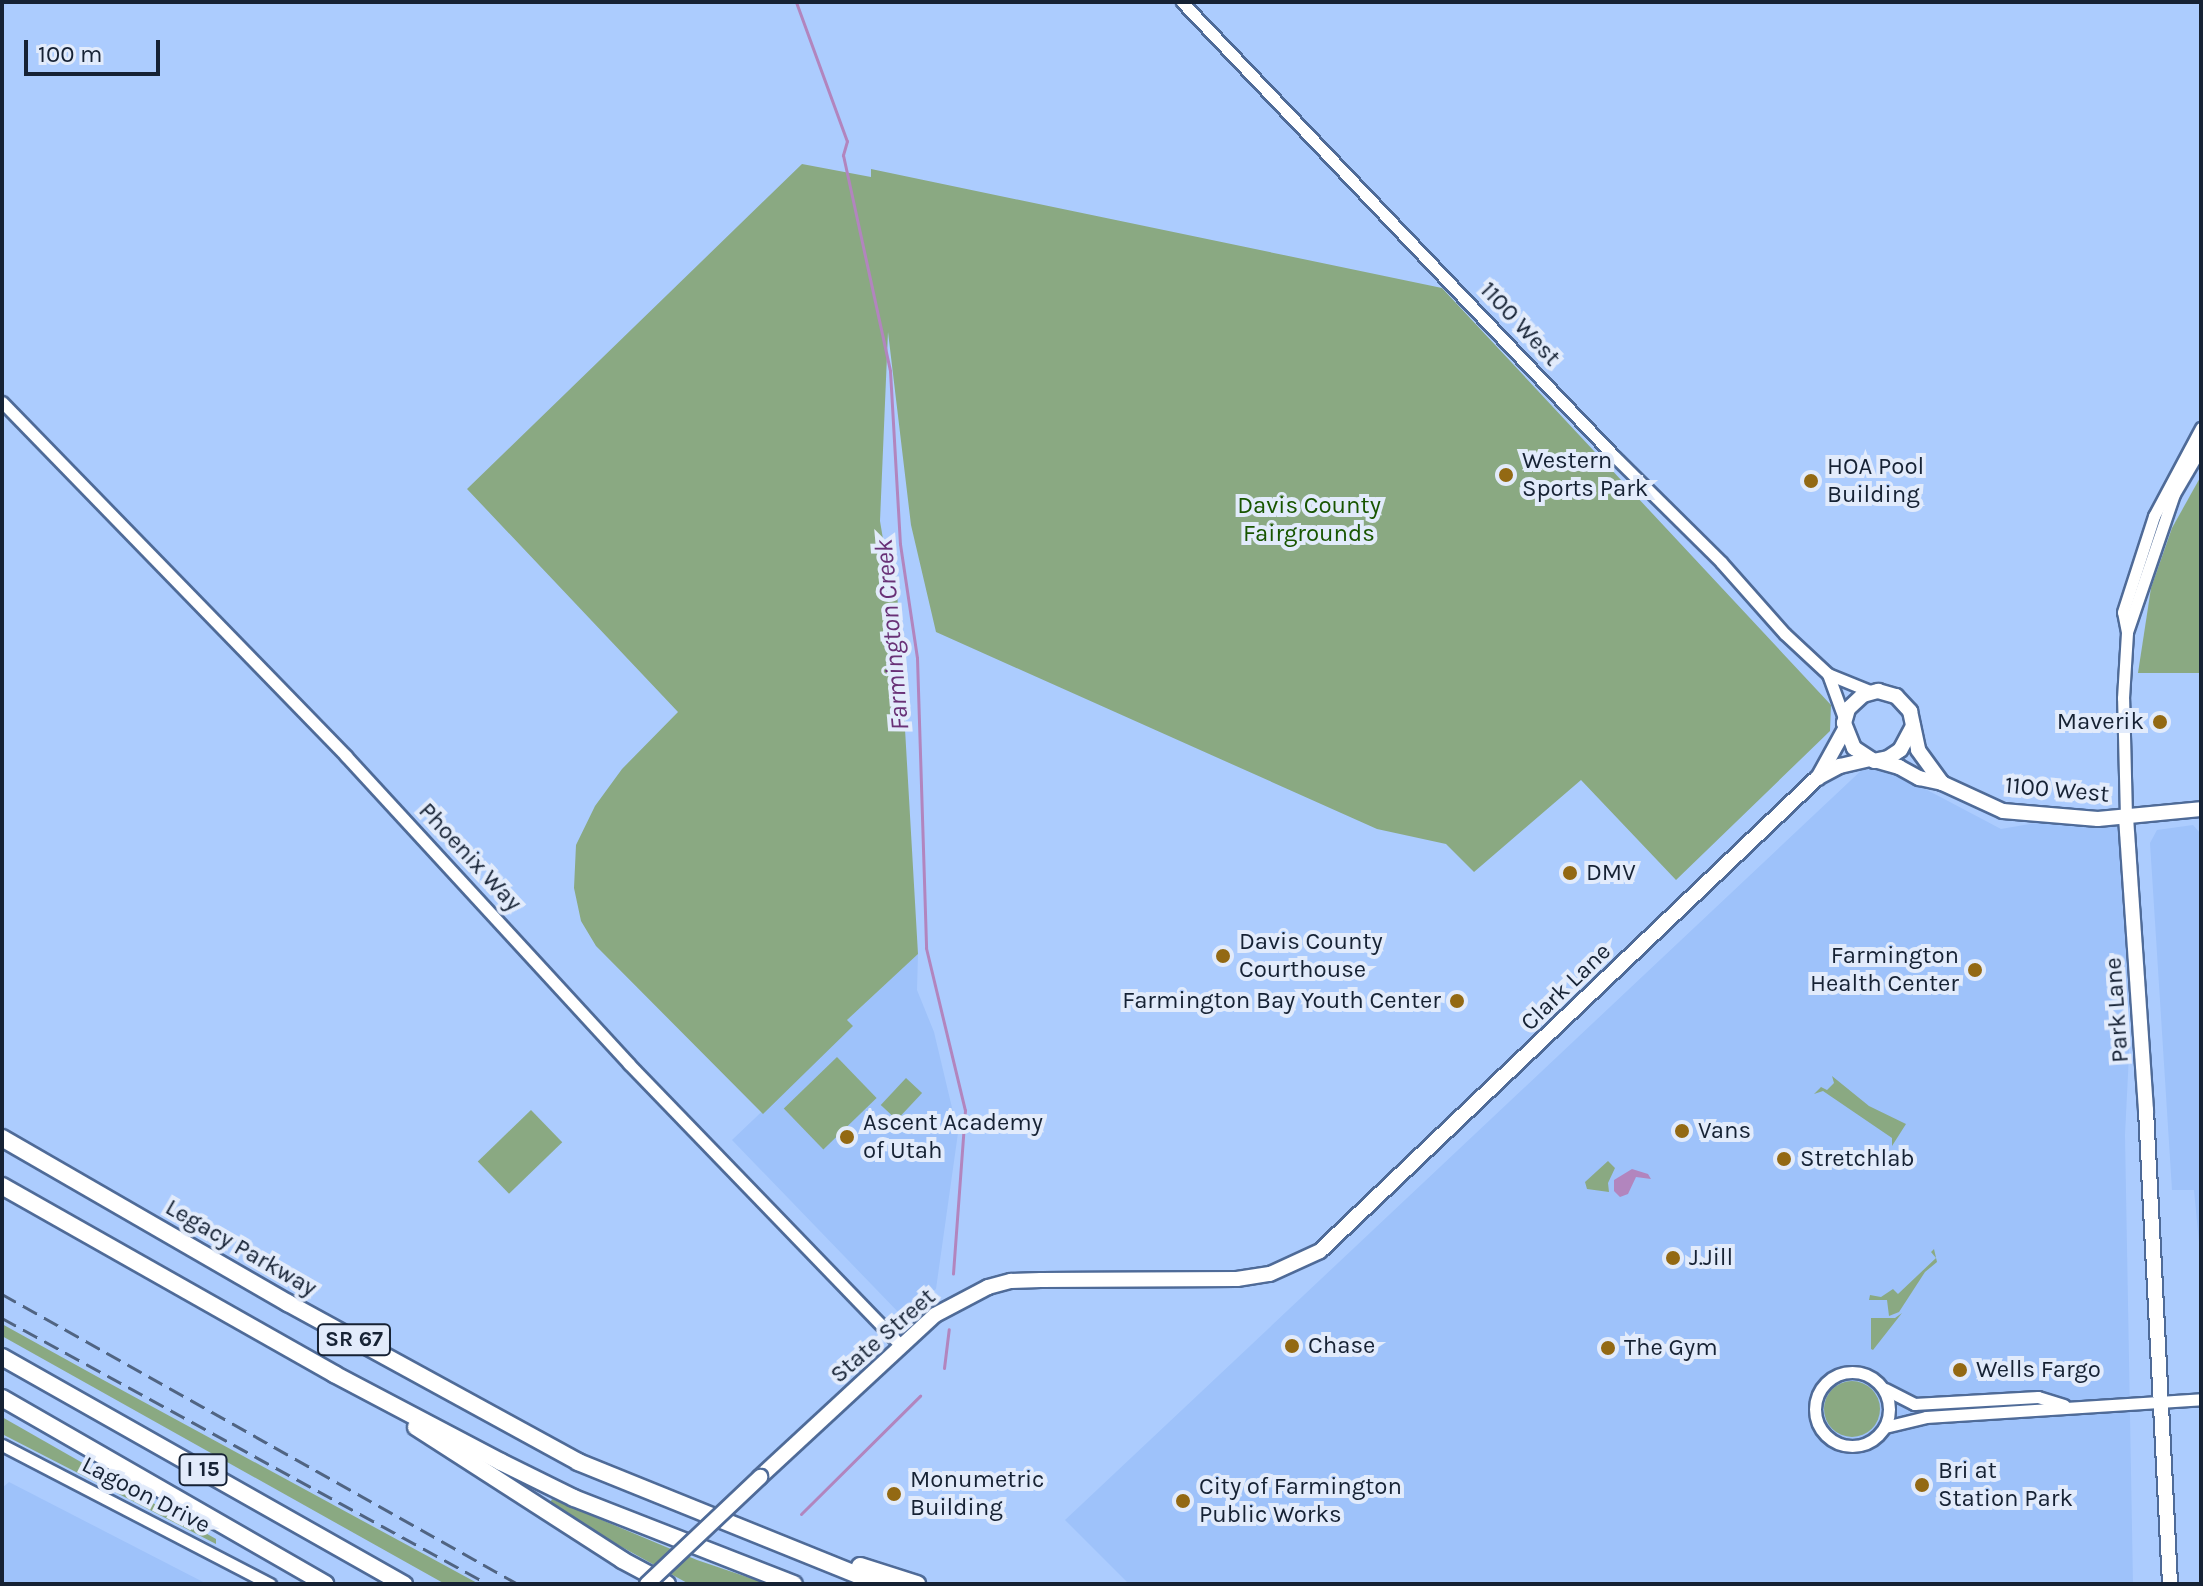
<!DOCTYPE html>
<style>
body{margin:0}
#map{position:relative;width:2203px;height:1586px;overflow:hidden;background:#acccfe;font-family:Karla,sans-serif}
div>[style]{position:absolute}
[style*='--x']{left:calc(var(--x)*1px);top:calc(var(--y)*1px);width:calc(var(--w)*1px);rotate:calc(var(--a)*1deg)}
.built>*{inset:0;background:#9ec2fa}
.green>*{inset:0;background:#8aa982;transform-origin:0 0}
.round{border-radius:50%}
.water>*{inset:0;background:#b285be}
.stream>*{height:3px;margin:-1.5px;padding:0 1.5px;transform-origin:1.5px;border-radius:1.5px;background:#b285be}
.roads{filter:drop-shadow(2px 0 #4f6b98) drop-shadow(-2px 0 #4f6b98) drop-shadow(0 2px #4f6b98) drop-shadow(0 -2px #4f6b98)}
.minor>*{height:11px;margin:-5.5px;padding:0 5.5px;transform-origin:5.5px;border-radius:5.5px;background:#fff}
.minor>.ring{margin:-5.5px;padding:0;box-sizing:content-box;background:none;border:11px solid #fff;border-radius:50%}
.major>*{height:14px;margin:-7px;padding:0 7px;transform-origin:7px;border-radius:7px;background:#fff}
.highway>*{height:16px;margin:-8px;padding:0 8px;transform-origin:8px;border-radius:8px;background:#fff}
.rail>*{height:3px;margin-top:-1.5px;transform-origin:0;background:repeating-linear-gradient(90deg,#506482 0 16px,transparent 0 24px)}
.bridges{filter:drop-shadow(2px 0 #4f6b98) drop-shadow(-2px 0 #4f6b98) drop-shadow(0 2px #4f6b98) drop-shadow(0 -2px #4f6b98)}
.major-bridge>*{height:14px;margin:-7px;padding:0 7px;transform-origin:7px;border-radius:7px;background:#fff}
.dots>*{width:22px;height:22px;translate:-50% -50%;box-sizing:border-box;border:4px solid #e2ebfb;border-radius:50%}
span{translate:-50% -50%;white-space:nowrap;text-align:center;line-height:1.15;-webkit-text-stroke:8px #e2ebfb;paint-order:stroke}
.shield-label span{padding:2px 6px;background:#e2ebfb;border:2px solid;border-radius:6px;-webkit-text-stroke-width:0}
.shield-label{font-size:22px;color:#162234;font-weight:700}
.street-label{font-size:24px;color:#162234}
.poi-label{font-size:24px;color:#162234}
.left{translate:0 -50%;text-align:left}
.right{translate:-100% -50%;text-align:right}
.park-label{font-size:24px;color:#185500}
.water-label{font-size:26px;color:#693177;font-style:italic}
.frame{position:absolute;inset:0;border:4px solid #162234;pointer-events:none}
.scale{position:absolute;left:24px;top:40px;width:136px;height:36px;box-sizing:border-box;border:4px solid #162234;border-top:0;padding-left:10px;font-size:24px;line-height:28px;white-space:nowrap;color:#162234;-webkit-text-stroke:6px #e2ebfb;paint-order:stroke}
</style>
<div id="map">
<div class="built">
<i style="clip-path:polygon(1866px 766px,1893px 772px,2001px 829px,2128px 807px,2129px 1054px,2125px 1135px,2133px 1584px,1129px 1584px,1065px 1520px)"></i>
<i style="clip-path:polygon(2193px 825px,2201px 834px,2201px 1263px,2194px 1190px,2172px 1190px,2150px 843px,2157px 830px)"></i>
<i style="clip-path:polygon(918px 954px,917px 990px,934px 1032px,958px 1133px,936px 1289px,901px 1315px,732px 1140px,852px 1026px,847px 1020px)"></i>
<i style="clip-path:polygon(9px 1482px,207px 1584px,2px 1584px,2px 1488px)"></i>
</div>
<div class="green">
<i style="clip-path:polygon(802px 164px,871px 177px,871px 169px,1442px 288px,1831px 705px,1830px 731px,1676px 880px,1581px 780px,1474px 872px,1446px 844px,1377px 829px,936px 632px,911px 525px,888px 332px,880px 521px,886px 557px,896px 573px,918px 954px,847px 1020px,853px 1026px,763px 1114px,596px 946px,581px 921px,574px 888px,576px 845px,595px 806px,622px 769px,678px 712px,467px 489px)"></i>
<i style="clip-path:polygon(2201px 476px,2201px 673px,2138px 673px,2151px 588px,2172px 528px)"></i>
<i style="left:837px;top:1057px;width:57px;height:74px;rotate:46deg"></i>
<i style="clip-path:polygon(1832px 1076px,1869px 1106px,1906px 1124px,1892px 1146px,1892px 1138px,1823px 1091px,1814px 1094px,1821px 1087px,1827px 1090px,1834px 1083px)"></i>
<i style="left:906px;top:1078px;width:22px;height:37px;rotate:43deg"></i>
<i style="left:531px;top:1110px;width:45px;height:74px;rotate:46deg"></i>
<i style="clip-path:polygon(1608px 1161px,1615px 1168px,1608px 1183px,1609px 1192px,1587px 1189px,1585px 1182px)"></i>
<i style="clip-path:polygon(1934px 1249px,1937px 1262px,1925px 1272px,1899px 1312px,1889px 1316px,1887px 1300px,1869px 1300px,1870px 1295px,1881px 1297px,1893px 1289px,1898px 1294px,1936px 1258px,1931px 1252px)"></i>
<i style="clip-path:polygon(1902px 1313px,1873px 1350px,1871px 1349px,1871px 1318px,1895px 1318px)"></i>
<i style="clip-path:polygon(2px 1324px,96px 1376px,479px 1584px,445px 1584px,2px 1336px)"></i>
<i class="round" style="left:1824px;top:1381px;width:56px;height:56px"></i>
<i style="clip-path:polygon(2px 1417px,216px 1539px,216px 1544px,2px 1434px)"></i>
<i style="clip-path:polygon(552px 1499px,697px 1560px,768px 1584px,689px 1584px,589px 1529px,549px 1505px)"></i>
</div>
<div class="water">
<i style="clip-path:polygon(1632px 1169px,1648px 1174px,1651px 1179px,1636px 1177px,1628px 1194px,1620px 1197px,1614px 1191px,1614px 1180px)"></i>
</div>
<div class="stream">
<i style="--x:796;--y:2;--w:148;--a:69.9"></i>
<i style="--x:847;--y:141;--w:15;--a:106"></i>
<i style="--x:843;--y:155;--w:221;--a:77.7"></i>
<i style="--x:890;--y:371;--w:173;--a:86.7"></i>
<i style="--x:900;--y:544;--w:115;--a:81.5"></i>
<i style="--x:917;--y:658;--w:290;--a:88.2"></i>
<i style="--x:926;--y:948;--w:167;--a:76.5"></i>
<i style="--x:965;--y:1110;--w:164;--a:94.2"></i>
<i style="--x:944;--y:1368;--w:39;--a:-83"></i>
<i style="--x:801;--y:1514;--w:168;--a:-44.8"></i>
</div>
<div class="roads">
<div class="minor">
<i style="--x:1182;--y:2;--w:628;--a:46.42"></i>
<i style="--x:1615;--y:457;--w:149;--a:44.7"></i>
<i style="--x:1721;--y:562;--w:96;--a:48.4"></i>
<i style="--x:1785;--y:634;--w:59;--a:42.9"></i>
<i style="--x:1828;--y:674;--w:48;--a:22.2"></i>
<i style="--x:2;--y:402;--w:494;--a:45.8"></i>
<i style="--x:346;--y:756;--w:418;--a:47.4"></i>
<i style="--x:629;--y:1064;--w:392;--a:46"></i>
<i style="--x:2127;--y:632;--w:20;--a:-101"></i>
<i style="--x:2123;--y:612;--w:101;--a:-72.1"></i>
<i style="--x:2154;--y:516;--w:100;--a:-61.9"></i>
<i style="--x:1828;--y:674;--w:47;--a:70"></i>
<i style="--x:2126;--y:817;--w:119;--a:-91.4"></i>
<i style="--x:2123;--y:698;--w:66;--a:-86.5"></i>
<i style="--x:2127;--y:632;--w:146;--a:-71.2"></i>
<i style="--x:2174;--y:494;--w:53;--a:-59.6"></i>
<i class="ring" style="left:1815px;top:1372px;width:63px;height:63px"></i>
<i style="--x:1885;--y:1389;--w:33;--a:27"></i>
<i style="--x:1914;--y:1404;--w:124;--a:-3.2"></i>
<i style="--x:2038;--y:1397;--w:27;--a:17"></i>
<i style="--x:1885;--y:1427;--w:42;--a:-13.7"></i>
<i style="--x:1926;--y:1417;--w:276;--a:-3.7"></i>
<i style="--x:2;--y:1445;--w:302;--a:27.4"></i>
</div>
<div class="major">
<i style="--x:1913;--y:726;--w:27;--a:118"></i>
<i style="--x:1900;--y:750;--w:14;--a:146"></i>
<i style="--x:1888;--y:758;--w:14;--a:168"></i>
<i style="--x:1874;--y:761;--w:24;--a:-147"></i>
<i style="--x:1854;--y:748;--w:27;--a:-112"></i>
<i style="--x:1844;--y:723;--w:15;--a:-74"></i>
<i style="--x:1848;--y:709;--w:21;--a:-43"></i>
<i style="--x:1863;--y:695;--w:16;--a:-15"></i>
<i style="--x:1878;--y:691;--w:19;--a:16"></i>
<i style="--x:1896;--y:696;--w:21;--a:47"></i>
<i style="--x:1910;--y:711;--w:40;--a:78"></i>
<i style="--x:1918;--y:750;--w:41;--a:54"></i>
<i style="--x:1878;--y:761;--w:22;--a:16"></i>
<i style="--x:1899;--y:767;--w:23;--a:29"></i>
<i style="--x:1919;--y:778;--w:24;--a:12"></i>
<i style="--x:1942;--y:783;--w:67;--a:24.7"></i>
<i style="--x:2003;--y:811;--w:95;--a:4.8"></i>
<i style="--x:2098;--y:819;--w:103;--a:-5.5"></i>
<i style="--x:1818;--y:778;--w:56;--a:-61.1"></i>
<i style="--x:2126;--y:817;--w:294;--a:86.1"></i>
<i style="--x:2146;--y:1110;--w:475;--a:87.1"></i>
<i style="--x:760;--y:1477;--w:238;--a:-42.8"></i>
<i style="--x:935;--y:1315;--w:60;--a:-27.8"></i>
<i style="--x:988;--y:1287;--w:24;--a:-15"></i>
<i style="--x:1011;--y:1281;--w:30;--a:-2"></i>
<i style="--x:1041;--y:1280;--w:196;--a:-0.3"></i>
<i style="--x:1237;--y:1279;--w:33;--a:-9"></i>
<i style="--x:1270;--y:1274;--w:55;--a:-24.7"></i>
<i style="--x:1320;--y:1251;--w:686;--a:-43.58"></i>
<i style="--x:1817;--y:778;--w:26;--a:-28"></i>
<i style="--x:1840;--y:766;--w:31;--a:-13"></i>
</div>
<div class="highway">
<i style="--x:2;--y:1138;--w:330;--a:30"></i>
<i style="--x:288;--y:1303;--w:331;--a:28.7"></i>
<i style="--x:578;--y:1462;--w:326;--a:22"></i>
<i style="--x:2;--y:1186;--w:382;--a:29.5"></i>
<i style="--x:334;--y:1374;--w:189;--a:27.8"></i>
<i style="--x:501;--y:1462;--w:81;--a:26.3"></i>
<i style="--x:574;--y:1498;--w:236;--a:21.4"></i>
<i style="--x:2;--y:1357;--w:462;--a:29.5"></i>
<i style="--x:2;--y:1398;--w:373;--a:29.9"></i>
<i style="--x:416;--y:1427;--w:245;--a:32.8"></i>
<i style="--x:622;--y:1560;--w:51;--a:28.1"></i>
<i style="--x:860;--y:1566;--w:60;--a:17.5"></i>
</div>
</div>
<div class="rail">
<i style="--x:2;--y:1294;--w:592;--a:29.34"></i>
<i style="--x:2;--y:1318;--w:554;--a:28.69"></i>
</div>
<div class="bridges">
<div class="major-bridge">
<i style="--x:647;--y:1584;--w:156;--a:-43.4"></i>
</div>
</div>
<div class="dots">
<i style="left:1506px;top:475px;background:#936913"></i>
<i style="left:1811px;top:481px;background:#936913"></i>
<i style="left:2160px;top:722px;background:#936913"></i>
<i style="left:1570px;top:873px;background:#936913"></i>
<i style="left:1223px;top:956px;background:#936913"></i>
<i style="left:1975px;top:970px;background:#936913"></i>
<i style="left:1457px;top:1001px;background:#936913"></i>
<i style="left:1682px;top:1131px;background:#936913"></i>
<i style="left:847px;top:1137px;background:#936913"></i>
<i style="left:1784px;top:1159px;background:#936913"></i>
<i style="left:1673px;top:1258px;background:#936913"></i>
<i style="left:1292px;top:1346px;background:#936913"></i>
<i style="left:1608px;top:1348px;background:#936913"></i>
<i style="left:1960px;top:1370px;background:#936913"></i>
<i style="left:1922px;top:1485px;background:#936913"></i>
<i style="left:894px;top:1494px;background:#936913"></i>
<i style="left:1183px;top:1501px;background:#936913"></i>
</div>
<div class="shield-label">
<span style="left:354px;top:1340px">SR 67</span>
<span style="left:203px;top:1470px">I 15</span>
</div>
<div class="street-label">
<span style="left:1520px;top:324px;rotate:47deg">1100 West</span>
<span style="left:2057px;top:790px;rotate:5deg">1100 West</span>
<span style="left:470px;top:857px;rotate:47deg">Phoenix Way</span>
<span style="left:1566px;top:987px;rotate:-44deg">Clark Lane</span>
<span style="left:2117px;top:1010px;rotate:-94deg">Park Lane</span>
<span style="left:241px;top:1248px;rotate:30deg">Legacy Parkway</span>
<span style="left:883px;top:1336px;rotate:-41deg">State Street</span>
<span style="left:146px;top:1495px;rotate:27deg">Lagoon Drive</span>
</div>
<div class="poi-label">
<span class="left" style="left:1522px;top:475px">Western<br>Sports Park</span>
<span class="left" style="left:1827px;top:481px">HOA Pool<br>Building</span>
<span class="right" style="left:2144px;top:722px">Maverik</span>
<span class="left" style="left:1586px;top:873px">DMV</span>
<span class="left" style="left:1239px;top:956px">Davis County<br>Courthouse</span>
<span class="right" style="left:1959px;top:970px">Farmington<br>Health Center</span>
<span class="right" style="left:1441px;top:1001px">Farmington Bay Youth Center</span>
<span class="left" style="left:863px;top:1137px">Ascent Academy<br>of Utah</span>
<span class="left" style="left:1698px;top:1131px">Vans</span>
<span class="left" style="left:1800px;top:1159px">Stretchlab</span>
<span class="left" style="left:1689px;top:1258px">J.Jill</span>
<span class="left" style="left:1308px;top:1346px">Chase</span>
<span class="left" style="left:1624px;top:1348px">The Gym</span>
<span class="left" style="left:1976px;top:1370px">Wells Fargo</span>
<span class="left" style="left:1938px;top:1485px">Bri at<br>Station Park</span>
<span class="left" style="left:910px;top:1494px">Monumetric<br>Building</span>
<span class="left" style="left:1199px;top:1501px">City of Farmington<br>Public Works</span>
</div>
<div class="park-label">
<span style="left:1309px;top:520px">Davis County<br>Fairgrounds</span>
</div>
<div class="water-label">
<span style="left:892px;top:635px;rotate:-95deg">Farmington Creek</span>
</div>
<div class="frame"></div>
<div class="scale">100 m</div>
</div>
